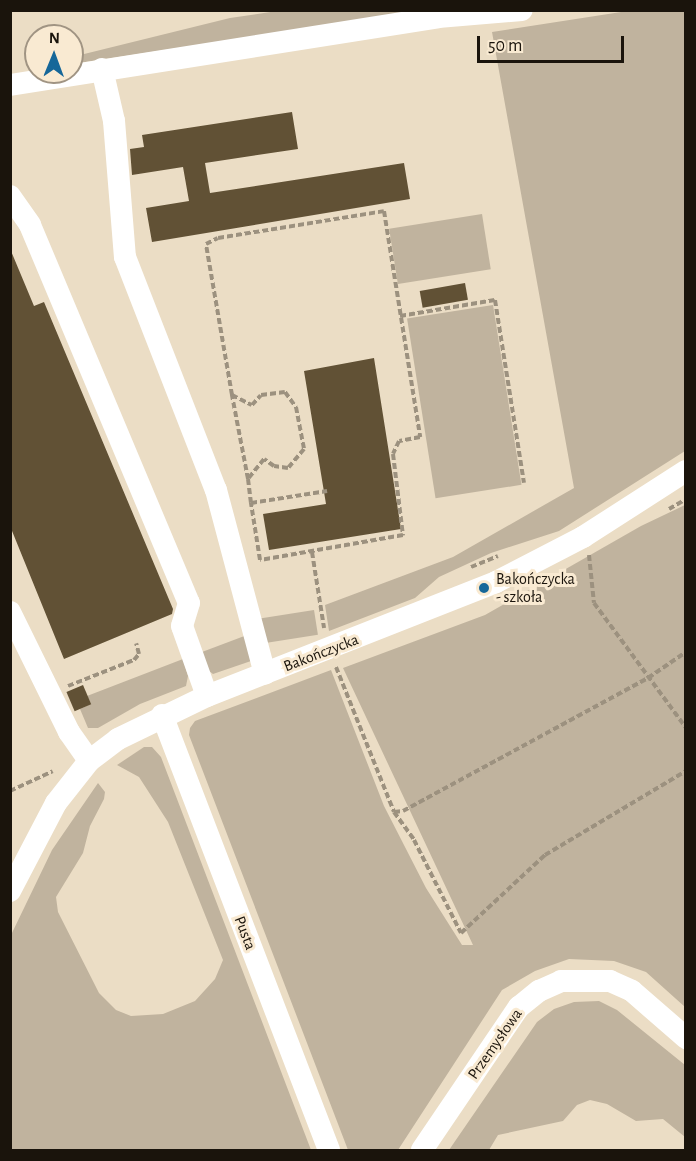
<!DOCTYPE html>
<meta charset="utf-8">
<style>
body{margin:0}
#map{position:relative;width:696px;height:1161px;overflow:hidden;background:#ebddc5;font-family:"Alegreya Sans",sans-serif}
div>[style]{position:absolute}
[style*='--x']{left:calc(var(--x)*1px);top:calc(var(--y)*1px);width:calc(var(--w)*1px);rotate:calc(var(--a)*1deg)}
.green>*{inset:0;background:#c0b39e;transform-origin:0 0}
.building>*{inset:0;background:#615135;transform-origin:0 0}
.path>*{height:4px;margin-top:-2px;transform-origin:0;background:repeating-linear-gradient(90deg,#9c917f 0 6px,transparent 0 9px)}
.minor>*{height:22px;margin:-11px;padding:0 11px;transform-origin:11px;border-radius:11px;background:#fff}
.dots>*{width:16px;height:16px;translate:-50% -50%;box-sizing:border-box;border:3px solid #f9ead2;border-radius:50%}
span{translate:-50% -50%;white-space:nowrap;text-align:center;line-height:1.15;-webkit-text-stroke:6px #f9ead2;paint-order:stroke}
.poi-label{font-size:16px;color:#1a140c}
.left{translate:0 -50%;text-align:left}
.street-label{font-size:16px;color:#1a140c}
.frame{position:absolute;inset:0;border:12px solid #1a140c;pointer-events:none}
.north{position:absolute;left:24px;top:24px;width:60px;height:60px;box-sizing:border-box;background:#f9ead2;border:2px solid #a09483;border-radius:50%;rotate:1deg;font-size:16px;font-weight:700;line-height:24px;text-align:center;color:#1a140c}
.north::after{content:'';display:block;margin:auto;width:21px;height:27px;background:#166799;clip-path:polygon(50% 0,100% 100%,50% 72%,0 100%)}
.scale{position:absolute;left:477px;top:36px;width:147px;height:27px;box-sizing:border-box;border:3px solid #1a140c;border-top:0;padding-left:8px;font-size:18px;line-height:21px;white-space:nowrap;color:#1a140c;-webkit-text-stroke:4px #f9ead2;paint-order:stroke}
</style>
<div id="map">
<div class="green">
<i style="clip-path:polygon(634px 10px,685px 11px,685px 451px,559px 531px,491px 553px,439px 577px,415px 598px,329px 631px,325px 605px,453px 557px,574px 488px,492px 32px)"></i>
<i style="clip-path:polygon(277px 11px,422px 11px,72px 64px,72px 57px,230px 18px)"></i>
<i style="left:482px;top:214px;width:56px;height:94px;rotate:81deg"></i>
<i style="left:493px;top:305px;width:182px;height:87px;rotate:81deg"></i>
<i style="clip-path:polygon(685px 505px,685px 1007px,646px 972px,614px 961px,569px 959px,535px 971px,502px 990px,398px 1150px,348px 1150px,189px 735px,190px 728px,195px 721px,331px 670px,384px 806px,426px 888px,462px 945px,473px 945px,343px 668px,485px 615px,641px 526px)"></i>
<i style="left:314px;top:610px;width:25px;height:58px;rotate:81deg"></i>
<i style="clip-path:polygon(247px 635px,251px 661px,213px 674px,209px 671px,202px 652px)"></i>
<i style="clip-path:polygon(183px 659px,188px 676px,186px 686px,140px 704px,98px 728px,88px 728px,80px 709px,91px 704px,87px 696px)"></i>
<i style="clip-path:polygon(144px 747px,152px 747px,161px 757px,311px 1150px,11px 1150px,11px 935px,52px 850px,98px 783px,105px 792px,104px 799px,90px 826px,83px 853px,56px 897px,58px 912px,99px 993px,116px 1010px,131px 1016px,163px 1014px,195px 1001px,215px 979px,223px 960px,168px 822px,139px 777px,117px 765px)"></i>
<i style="clip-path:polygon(599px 1001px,617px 1010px,685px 1065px,685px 1137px,663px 1119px,636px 1121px,607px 1104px,590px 1100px,577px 1105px,563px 1121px,498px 1135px,489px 1150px,449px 1150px,537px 1022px,554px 1009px,574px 1002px)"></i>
</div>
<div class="building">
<i style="clip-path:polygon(292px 112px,298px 149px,205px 163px,210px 193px,404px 163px,410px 199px,152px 242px,146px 208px,189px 201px,183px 167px,132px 175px,130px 149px,144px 147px,142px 135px)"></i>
<i style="clip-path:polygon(11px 251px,34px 306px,44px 302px,173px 609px,172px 614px,64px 659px,10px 526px)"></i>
<i style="left:465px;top:283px;width:17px;height:46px;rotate:80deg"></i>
<i style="clip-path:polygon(374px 358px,401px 529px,269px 550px,263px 514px,326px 504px,304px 371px)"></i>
<i style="left:83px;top:685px;width:21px;height:18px;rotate:67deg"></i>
</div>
<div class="path">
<i style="--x:400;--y:316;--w:96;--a:-9.6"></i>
<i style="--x:495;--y:300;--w:185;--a:81"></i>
<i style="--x:232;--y:395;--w:153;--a:-99.8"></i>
<i style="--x:206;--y:244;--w:13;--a:-27"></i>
<i style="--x:218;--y:238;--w:168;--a:-9.2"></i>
<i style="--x:384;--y:211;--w:229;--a:80.9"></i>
<i style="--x:420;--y:437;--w:21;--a:169"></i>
<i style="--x:399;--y:441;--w:14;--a:115"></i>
<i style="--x:393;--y:454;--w:82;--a:83"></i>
<i style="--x:403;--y:535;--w:145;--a:170.1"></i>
<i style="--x:260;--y:560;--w:58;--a:-99"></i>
<i style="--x:251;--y:503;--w:77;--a:-9"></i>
<i style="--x:248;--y:479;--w:86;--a:-100.8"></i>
<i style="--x:232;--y:395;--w:22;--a:27"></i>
<i style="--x:252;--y:405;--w:13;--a:-48"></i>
<i style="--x:261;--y:395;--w:24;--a:-7"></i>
<i style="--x:285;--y:392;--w:19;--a:54"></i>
<i style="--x:296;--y:407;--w:43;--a:79.2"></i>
<i style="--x:304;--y:449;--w:25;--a:130"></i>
<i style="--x:288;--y:468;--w:14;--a:-172"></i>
<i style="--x:274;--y:466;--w:12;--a:-145"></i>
<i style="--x:264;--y:459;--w:26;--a:129"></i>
<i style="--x:248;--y:479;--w:24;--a:83"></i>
<i style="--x:669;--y:509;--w:20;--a:-30"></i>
<i style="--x:312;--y:552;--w:77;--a:81"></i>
<i style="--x:589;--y:555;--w:48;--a:84.1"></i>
<i style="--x:594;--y:603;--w:155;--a:53.6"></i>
<i style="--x:471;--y:567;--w:29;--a:-22"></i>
<i style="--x:336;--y:667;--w:156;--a:68.2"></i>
<i style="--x:394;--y:812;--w:9;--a:-6"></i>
<i style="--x:403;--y:811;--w:279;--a:-28.5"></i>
<i style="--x:648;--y:678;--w:46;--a:-34.4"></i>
<i style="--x:68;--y:686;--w:71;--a:-21.5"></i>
<i style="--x:134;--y:660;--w:8;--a:-50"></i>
<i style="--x:139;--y:654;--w:11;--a:-105"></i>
<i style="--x:10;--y:791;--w:47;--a:-24.9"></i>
<i style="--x:394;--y:812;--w:34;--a:54"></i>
<i style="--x:414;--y:840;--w:104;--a:63.2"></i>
<i style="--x:461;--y:933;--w:115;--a:-42.9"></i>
<i style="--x:545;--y:855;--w:164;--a:-30.8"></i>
</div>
<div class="minor">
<i style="--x:102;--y:69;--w:53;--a:77"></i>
<i style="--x:114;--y:121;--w:136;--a:85.4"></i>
<i style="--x:125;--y:257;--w:250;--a:68.7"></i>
<i style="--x:216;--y:490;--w:190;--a:75.1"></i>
<i style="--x:10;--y:85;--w:433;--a:-9"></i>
<i style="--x:438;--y:17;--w:84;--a:-4.8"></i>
<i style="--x:10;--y:196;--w:35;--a:55"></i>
<i style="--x:30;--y:225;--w:410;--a:67.2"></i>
<i style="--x:189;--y:603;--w:24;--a:107"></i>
<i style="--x:182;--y:626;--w:74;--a:70.3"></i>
<i style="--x:10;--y:612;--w:134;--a:63.8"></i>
<i style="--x:69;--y:732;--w:35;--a:55"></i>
<i style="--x:162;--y:715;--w:466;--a:69"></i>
<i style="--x:10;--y:891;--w:99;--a:-62.4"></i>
<i style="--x:56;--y:803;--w:53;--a:-51.8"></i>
<i style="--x:89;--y:761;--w:36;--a:-37"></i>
<i style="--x:118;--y:739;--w:99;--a:-25.8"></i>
<i style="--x:207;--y:696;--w:311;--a:-21.5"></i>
<i style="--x:496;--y:582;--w:98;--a:-27.3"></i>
<i style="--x:583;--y:537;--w:122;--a:-32.7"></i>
<i style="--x:422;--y:1150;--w:173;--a:-55.9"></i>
<i style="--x:519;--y:1007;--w:26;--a:-39"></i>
<i style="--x:539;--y:991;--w:24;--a:-24"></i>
<i style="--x:561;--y:981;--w:49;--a:0"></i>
<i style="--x:610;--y:981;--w:24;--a:24"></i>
<i style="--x:632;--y:991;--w:72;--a:41"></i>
</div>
<div class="dots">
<i style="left:484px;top:588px;background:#166799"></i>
</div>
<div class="poi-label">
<span class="left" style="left:496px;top:588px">Bakończycka<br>- szkoła</span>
</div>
<div class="street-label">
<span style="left:321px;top:653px;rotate:-21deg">Bakończycka</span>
<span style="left:245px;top:933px;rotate:69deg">Pusta</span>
<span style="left:495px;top:1044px;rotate:-55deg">Przemysłowa</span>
</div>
<div class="frame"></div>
<div class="north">N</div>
<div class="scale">50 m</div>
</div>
